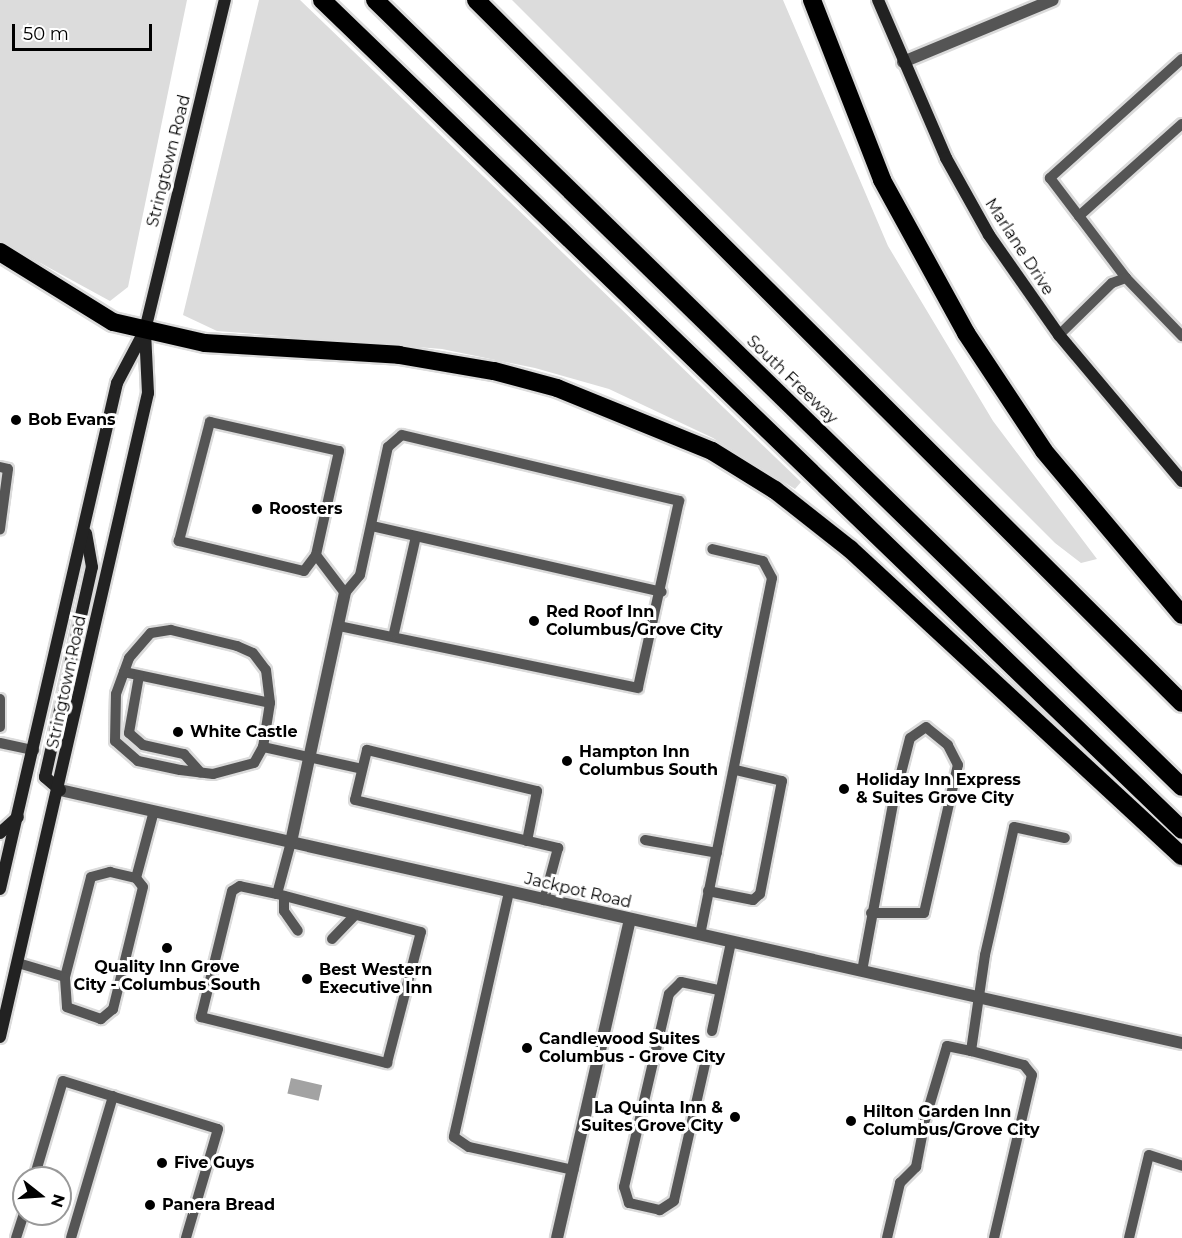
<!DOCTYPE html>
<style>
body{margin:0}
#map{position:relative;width:1182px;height:1238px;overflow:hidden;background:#fff;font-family:Montserrat,sans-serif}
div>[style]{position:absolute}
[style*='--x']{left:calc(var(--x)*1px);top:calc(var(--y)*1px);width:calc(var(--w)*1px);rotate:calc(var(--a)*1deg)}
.green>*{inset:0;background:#dcdcdc}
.water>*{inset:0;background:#a3a3a3;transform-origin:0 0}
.roads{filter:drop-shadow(2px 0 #dbdbdb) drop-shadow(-2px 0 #dbdbdb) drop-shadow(0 2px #dbdbdb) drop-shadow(0 -2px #dbdbdb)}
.lane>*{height:10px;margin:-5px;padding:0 5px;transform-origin:5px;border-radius:5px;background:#555}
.street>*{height:12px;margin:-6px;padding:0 6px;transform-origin:6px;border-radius:6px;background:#555}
.secondary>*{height:12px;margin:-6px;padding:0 6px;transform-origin:6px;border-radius:6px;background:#222}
.highway>*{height:18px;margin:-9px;padding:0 9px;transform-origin:9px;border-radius:9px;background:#000}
.dots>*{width:16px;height:16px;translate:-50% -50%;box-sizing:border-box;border:3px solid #fff;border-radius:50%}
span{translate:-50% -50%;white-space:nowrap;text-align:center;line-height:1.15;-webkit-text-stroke:6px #fff;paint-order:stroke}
.street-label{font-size:16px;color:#000}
.poi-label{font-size:16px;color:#000;font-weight:700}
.left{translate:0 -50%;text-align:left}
.right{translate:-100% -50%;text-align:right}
.north{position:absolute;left:12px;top:1166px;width:60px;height:60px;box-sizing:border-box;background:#fff;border:2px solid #999;border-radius:50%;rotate:107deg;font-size:16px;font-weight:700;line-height:24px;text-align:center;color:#000}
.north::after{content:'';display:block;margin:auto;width:21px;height:27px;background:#000;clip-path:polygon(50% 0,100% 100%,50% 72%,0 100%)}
.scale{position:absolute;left:12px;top:24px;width:140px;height:27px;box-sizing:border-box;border:3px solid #000;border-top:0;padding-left:8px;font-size:18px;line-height:21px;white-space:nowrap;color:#000;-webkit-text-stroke:4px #fff;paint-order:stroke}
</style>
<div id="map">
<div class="green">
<i style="clip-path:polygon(0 0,187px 0,128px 287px,110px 301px,0 241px)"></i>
<i style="clip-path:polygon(259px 0,300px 0,801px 482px,795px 489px,713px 438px,609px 389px,535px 368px,442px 349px,217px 331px,183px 315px)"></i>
<i style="clip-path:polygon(512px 0,783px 0,888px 246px,993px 421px,1097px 559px,1081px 563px,1055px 543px)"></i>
</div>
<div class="water">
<i style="left:291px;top:1078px;width:32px;height:16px;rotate:13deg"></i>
</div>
<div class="roads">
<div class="lane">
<i style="--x:1182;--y:59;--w:178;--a:138"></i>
<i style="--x:1050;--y:178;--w:48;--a:52.7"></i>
<i style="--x:1079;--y:216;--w:138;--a:-41.8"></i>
<i style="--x:1079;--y:216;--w:78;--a:52.8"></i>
<i style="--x:1059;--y:335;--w:74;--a:-44.5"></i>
<i style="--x:1112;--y:283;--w:15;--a:-20"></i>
<i style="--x:1126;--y:278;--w:81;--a:46"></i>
<i style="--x:0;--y:467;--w:8;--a:14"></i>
<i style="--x:8;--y:469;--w:61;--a:97.6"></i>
<i style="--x:372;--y:526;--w:297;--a:12.8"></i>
<i style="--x:316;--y:555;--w:20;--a:127"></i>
<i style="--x:304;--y:571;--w:129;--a:-166.5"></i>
<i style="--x:179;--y:541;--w:123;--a:-75.4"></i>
<i style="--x:210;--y:422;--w:132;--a:12.7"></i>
<i style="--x:339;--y:451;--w:107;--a:102.5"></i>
<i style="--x:316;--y:555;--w:48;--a:52.7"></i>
<i style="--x:345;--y:593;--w:23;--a:-50"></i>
<i style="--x:360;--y:575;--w:131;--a:-77.7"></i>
<i style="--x:388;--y:447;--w:18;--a:-41"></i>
<i style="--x:402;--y:435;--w:285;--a:13.4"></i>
<i style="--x:679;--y:501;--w:191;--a:102.4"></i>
<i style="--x:638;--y:688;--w:306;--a:-168.3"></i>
<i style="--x:171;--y:630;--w:68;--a:13.6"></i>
<i style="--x:237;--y:646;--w:17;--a:24"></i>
<i style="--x:253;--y:653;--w:21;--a:53"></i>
<i style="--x:266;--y:670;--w:33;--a:83"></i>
<i style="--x:270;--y:703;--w:45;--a:99"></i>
<i style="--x:263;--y:747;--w:18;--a:119"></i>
<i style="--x:254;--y:763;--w:42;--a:165"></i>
<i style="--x:213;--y:774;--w:33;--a:-173"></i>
<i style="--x:180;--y:770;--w:43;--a:-167.9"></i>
<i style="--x:138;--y:761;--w:30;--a:-139"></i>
<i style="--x:115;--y:741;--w:47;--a:-88.8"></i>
<i style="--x:116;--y:694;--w:38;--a:-70"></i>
<i style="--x:129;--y:658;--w:33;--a:-49"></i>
<i style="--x:151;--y:633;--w:20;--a:-9"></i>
<i style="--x:394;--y:633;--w:99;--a:-77.2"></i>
<i style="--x:124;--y:672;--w:149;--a:12"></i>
<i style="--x:139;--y:676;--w:58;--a:100"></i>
<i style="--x:129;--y:733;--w:18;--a:41"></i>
<i style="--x:143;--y:745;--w:42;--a:12.4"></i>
<i style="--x:184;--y:754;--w:25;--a:48"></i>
<i style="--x:0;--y:699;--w:28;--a:90"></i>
<i style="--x:0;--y:743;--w:35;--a:12"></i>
<i style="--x:263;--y:747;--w:101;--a:12.5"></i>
<i style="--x:645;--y:840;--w:73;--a:10.2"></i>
<i style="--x:527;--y:841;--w:51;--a:-78.7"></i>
<i style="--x:537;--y:791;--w:175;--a:-166.4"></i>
<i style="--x:367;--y:750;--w:51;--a:103.5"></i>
<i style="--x:355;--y:800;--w:209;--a:13.3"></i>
<i style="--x:558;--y:848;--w:54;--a:105.1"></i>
<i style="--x:136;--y:878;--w:69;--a:-75"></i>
<i style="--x:708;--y:891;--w:46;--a:11.3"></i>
<i style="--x:753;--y:900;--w:9;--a:-41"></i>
<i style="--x:760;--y:894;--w:115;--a:-79"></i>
<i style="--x:782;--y:781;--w:47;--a:-166.6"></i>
<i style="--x:509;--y:892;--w:251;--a:102.7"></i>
<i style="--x:454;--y:1137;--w:18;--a:34"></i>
<i style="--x:469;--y:1147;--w:107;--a:12.5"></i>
<i style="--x:277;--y:894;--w:38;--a:-168"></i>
<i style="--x:240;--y:886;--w:9;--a:148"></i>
<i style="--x:232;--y:891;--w:130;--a:103.8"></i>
<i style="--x:201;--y:1017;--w:192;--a:13.9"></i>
<i style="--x:387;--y:1063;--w:135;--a:-75.5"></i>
<i style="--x:421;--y:932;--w:149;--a:-165.2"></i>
<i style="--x:277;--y:894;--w:54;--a:-74.9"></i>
<i style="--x:284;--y:896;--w:15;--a:90"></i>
<i style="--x:284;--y:911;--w:24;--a:55"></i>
<i style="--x:871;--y:913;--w:53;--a:0"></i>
<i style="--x:924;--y:913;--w:152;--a:-77.1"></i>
<i style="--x:958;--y:765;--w:22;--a:-117"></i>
<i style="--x:948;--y:745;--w:28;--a:-141"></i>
<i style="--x:926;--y:727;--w:19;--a:145"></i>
<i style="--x:910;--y:738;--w:40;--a:104.4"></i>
<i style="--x:700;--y:935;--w:364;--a:-78.6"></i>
<i style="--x:772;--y:578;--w:19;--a:-118"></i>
<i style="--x:763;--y:561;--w:52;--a:-166.8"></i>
<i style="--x:332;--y:939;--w:33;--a:-46"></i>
<i style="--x:18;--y:963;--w:49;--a:16.6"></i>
<i style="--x:65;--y:977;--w:103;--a:-75.4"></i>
<i style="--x:91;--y:877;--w:20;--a:-15"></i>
<i style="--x:110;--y:872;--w:27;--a:13"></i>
<i style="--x:136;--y:878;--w:11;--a:52"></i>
<i style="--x:143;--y:887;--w:126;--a:103.8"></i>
<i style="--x:113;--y:1009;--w:16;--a:140"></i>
<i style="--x:101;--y:1019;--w:36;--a:-161"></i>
<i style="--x:67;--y:1007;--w:30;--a:-94"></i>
<i style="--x:862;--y:971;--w:170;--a:-79.5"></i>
<i style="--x:712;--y:1031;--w:91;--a:-77.9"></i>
<i style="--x:705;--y:1064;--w:140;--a:102.8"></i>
<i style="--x:674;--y:1201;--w:17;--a:147"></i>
<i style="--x:660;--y:1210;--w:32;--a:-167"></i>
<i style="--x:629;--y:1203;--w:17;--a:-107"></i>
<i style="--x:624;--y:1187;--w:198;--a:-76.9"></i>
<i style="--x:669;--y:994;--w:17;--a:-45"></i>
<i style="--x:681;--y:982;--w:40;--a:12"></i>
<i style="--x:925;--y:1120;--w:77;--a:-73.4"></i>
<i style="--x:947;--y:1046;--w:25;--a:12"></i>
<i style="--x:34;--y:1178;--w:101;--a:-73.4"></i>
<i style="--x:63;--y:1081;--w:162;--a:17.2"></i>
<i style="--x:218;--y:1129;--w:114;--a:106.4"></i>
<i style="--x:16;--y:1238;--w:26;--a:-72"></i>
<i style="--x:71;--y:1238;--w:148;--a:-73.5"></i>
<i style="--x:887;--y:1238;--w:57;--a:-76.7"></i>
<i style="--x:900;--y:1183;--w:23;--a:-45"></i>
<i style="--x:916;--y:1167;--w:32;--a:-79"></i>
<i style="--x:994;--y:1238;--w:167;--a:-76.9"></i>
<i style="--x:1032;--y:1075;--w:13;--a:-129"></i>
<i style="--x:1024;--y:1065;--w:55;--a:-165.2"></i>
<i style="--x:971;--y:1051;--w:97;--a:-81.7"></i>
<i style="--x:985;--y:955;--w:131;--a:-77.2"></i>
<i style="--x:1014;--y:827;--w:52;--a:12.2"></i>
<i style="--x:1129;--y:1238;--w:85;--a:-76.5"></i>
<i style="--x:1149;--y:1155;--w:35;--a:18"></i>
</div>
<div class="street">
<i style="--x:903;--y:62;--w:162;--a:-22.5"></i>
<i style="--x:60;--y:790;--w:1150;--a:12.71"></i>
<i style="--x:291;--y:842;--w:255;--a:-77.8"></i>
<i style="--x:557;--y:1238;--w:327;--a:-77.1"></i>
</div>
<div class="secondary">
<i style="--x:878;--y:0;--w:172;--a:66.7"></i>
<i style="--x:946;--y:158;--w:88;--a:60.8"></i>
<i style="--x:989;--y:235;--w:122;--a:55"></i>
<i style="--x:1059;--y:335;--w:191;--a:49.9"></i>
<i style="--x:60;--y:790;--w:20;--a:-139"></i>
<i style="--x:45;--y:777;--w:215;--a:-77.4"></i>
<i style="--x:92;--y:567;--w:34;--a:-100"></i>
<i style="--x:0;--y:833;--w:24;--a:-42"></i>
<i style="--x:0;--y:889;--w:519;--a:-76.98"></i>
<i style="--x:117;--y:383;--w:60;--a:-62.2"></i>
<i style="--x:145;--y:330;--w:340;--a:-76.4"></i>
<i style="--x:0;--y:1037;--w:661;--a:-77.06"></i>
<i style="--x:148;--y:393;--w:61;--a:-92.8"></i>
</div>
<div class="highway">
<i style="--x:322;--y:0;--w:1195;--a:43.98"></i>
<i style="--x:375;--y:0;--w:1127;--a:44.28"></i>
<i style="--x:476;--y:0;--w:996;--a:44.88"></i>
<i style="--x:812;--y:0;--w:193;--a:68.7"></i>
<i style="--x:882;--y:180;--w:175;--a:61.2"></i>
<i style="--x:966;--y:333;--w:141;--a:56.5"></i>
<i style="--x:1044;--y:451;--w:214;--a:49.9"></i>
<i style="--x:0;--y:252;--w:133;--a:31.8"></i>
<i style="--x:113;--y:322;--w:94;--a:12.9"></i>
<i style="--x:205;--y:343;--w:194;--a:3.5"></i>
<i style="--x:399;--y:355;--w:96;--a:9.6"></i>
<i style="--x:494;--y:371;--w:65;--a:15.1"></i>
<i style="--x:557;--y:388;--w:167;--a:22.1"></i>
<i style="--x:712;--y:451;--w:74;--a:31.8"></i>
<i style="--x:775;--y:490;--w:95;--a:38.2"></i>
<i style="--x:850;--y:549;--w:452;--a:42.8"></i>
</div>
</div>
<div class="dots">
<i style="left:16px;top:420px;background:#000"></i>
<i style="left:257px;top:509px;background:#000"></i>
<i style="left:534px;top:621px;background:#000"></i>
<i style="left:178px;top:732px;background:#000"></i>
<i style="left:567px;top:761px;background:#000"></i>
<i style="left:844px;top:789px;background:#000"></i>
<i style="left:167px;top:948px;background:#000"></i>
<i style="left:307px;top:979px;background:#000"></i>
<i style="left:527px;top:1048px;background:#000"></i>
<i style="left:735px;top:1117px;background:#000"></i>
<i style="left:851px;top:1121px;background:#000"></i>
<i style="left:162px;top:1163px;background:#000"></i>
<i style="left:150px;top:1205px;background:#000"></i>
</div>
<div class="street-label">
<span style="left:169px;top:161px;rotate:-76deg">Stringtown Road</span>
<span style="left:1019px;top:247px;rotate:57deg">Marlane Drive</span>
<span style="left:792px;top:380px;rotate:44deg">South Freeway</span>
<span style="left:67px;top:682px;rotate:-78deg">Stringtown Road</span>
<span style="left:578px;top:891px;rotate:13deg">Jackpot Road</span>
</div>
<div class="poi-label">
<span class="left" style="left:28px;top:420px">Bob Evans</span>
<span class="left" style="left:269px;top:509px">Roosters</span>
<span class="left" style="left:546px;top:621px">Red Roof Inn<br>Columbus/Grove City</span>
<span class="left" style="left:190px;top:732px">White Castle</span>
<span class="left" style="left:579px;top:761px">Hampton Inn<br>Columbus South</span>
<span class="left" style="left:856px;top:789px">Holiday Inn Express<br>&amp; Suites Grove City</span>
<span style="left:167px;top:976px">Quality Inn Grove<br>City - Columbus South</span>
<span class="left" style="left:319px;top:979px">Best Western<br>Executive Inn</span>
<span class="left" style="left:539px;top:1048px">Candlewood Suites<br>Columbus - Grove City</span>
<span class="right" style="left:723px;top:1117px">La Quinta Inn &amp;<br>Suites Grove City</span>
<span class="left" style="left:863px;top:1121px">Hilton Garden Inn<br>Columbus/Grove City</span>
<span class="left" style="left:174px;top:1163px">Five Guys</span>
<span class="left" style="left:162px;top:1205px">Panera Bread</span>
</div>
<div class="north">N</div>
<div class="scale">50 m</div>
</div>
